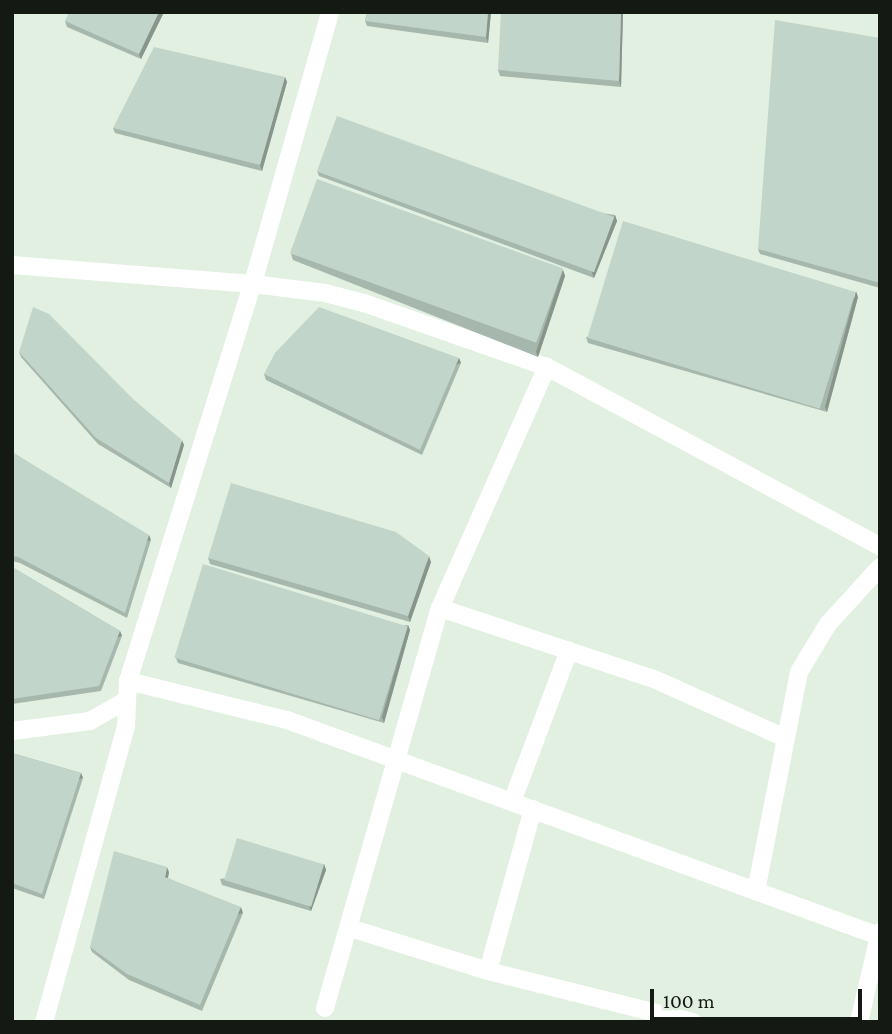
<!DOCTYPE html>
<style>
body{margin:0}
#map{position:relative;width:892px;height:1034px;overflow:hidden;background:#e1f0e0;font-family:"Crimson Pro",serif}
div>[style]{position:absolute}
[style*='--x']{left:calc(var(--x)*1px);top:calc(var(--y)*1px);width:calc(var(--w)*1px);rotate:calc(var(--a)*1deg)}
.minor>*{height:18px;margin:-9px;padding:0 9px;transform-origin:9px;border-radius:9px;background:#fff}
.wall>*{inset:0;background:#a6b7ae}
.shaded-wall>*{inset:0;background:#87958d;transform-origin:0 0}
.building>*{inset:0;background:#c1d5ca;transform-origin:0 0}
span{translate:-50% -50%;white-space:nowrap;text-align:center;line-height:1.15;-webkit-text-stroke:6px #e1f0e0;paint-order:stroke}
.frame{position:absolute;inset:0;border:14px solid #141913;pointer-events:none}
.scale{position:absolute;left:650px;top:989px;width:212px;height:32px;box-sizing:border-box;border:4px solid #141913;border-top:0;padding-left:9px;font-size:21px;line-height:24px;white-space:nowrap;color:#141913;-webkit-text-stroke:5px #e1f0e0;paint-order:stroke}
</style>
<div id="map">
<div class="minor">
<i style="--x:12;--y:265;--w:242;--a:4.5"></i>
<i style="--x:253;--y:284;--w:73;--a:7.1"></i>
<i style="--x:325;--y:293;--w:40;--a:14.4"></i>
<i style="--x:364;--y:303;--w:194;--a:19.3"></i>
<i style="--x:547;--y:367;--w:378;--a:28.3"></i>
<i style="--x:440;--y:608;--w:225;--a:18.4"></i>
<i style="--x:654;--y:679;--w:144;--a:24.2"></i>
<i style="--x:128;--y:681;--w:164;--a:13.8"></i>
<i style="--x:287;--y:720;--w:630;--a:20.05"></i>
<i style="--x:12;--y:731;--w:79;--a:-7.3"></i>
<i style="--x:90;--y:721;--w:40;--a:-29.7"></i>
<i style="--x:512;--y:802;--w:162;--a:-69.4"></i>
<i style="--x:756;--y:891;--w:223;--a:-78.9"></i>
<i style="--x:799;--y:672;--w:56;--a:-58.9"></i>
<i style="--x:828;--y:624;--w:77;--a:-47.6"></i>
<i style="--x:350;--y:928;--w:145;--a:17.3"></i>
<i style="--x:488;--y:971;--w:211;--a:14"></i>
<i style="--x:488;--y:971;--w:168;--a:-74.5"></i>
<i style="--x:325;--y:1008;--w:416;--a:-74"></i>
<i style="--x:440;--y:608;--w:264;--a:-66.1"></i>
<i style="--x:44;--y:1022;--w:307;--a:-74.5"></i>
<i style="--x:126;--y:726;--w:45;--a:-87.5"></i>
<i style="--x:128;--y:681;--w:424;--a:-72.6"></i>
<i style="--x:255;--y:276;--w:274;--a:-74.1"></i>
<i style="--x:859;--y:1022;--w:92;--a:-76.9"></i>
</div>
<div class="wall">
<i style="clip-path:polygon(164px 12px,141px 59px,67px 27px,65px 21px)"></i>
<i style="clip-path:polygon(367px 12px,491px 12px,488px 43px,367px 26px,365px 21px)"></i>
<i style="clip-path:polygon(623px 12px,621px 87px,500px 76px,498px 70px)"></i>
<i style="clip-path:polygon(880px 38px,880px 288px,760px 254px,758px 249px)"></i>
<i style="clip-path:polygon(285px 77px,287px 82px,262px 171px,115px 133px,113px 128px)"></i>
<i style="clip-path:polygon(317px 171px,615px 215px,617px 221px,594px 278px,319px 176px)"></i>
<i style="clip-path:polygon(291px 254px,563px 270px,565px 276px,538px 357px,293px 260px)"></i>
<i style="clip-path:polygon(858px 297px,827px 412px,588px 343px,586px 337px)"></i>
<i style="clip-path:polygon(19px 352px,135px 401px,184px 445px,171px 488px,98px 444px,21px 357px)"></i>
<i style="clip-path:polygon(459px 358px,461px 363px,422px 455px,266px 380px,264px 374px)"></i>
<i style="clip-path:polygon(12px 452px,151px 540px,127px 618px,20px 563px,12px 561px)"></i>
<i style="clip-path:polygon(208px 558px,431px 562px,410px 622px,210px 564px)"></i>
<i style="clip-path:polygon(12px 567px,120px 631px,122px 636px,101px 691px,12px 704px)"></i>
<i style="clip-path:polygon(408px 625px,410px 630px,384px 723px,178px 663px,176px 658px)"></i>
<i style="clip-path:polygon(12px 753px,81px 773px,83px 778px,44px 899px,12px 888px)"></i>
<i style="clip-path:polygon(324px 864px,326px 870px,311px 911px,222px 885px,220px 879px)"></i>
<i style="clip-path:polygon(169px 872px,168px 878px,243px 913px,202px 1011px,129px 980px,92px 952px,90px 947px)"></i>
</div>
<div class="shaded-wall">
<i style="clip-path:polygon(159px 12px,164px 12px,141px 59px,139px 54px)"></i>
<i style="clip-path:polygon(488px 12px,491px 12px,488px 43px,486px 37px)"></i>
<i style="clip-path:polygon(621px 12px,623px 12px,621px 87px,619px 81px)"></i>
<i style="clip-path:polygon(285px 77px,287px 82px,262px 171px,260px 165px)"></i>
<i style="clip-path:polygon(615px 215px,617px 221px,594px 278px,592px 273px)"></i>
<i style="clip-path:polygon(563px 270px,565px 276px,538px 357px,536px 352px)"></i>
<i style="clip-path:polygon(856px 291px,858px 297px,827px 412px,825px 407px)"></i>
<i style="left:459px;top:358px;width:5px;height:100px;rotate:68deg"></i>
<i style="clip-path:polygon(182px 440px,184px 445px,171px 488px,169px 483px)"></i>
<i style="left:149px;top:535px;width:5px;height:82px;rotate:68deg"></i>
<i style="clip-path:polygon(429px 556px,431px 562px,410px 622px,408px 616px)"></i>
<i style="clip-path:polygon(408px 625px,410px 630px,384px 723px,382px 717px)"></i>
<i style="left:120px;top:631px;width:5px;height:59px;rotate:68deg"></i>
<i style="left:81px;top:773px;width:5px;height:127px;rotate:68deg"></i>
<i style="clip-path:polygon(324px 864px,326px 870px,311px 911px,309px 906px)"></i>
<i style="clip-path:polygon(167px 867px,169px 872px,167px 882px,165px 877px)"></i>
<i style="left:241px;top:907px;width:6px;height:106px;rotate:72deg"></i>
</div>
<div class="building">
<i style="clip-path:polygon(69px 12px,159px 12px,139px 54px,65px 21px)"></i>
<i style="clip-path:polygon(367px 12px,488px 12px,486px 37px,365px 21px)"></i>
<i style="clip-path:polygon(501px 12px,621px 12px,619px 81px,498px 70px)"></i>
<i style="clip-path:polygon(775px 20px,880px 38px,880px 283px,758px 249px)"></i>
<i style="clip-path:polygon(154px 47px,285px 77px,260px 165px,113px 128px)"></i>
<i style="left:337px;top:116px;width:295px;height:59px;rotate:20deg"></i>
<i style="left:317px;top:179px;width:262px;height:79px;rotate:20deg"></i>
<i style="left:623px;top:221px;width:243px;height:122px;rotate:17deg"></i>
<i style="clip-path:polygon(33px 307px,49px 314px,135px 401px,182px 440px,169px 483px,96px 438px,19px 352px)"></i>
<i style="clip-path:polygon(319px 307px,459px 358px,420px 450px,264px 374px,275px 353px)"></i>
<i style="clip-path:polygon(12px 452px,149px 535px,125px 613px,18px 557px,12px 556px)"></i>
<i style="clip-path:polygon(231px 483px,396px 532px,429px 556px,408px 616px,208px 558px)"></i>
<i style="left:203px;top:564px;width:214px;height:98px;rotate:17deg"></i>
<i style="clip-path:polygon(12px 567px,120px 631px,99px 686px,12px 699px)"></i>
<i style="clip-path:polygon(12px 753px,81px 773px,42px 894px,12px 883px)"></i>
<i style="left:237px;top:838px;width:91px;height:44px;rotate:17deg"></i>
<i style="clip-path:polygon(114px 851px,167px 867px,165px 877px,241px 907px,200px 1005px,127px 974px,90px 947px)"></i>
</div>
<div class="frame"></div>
<div class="scale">100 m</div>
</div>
